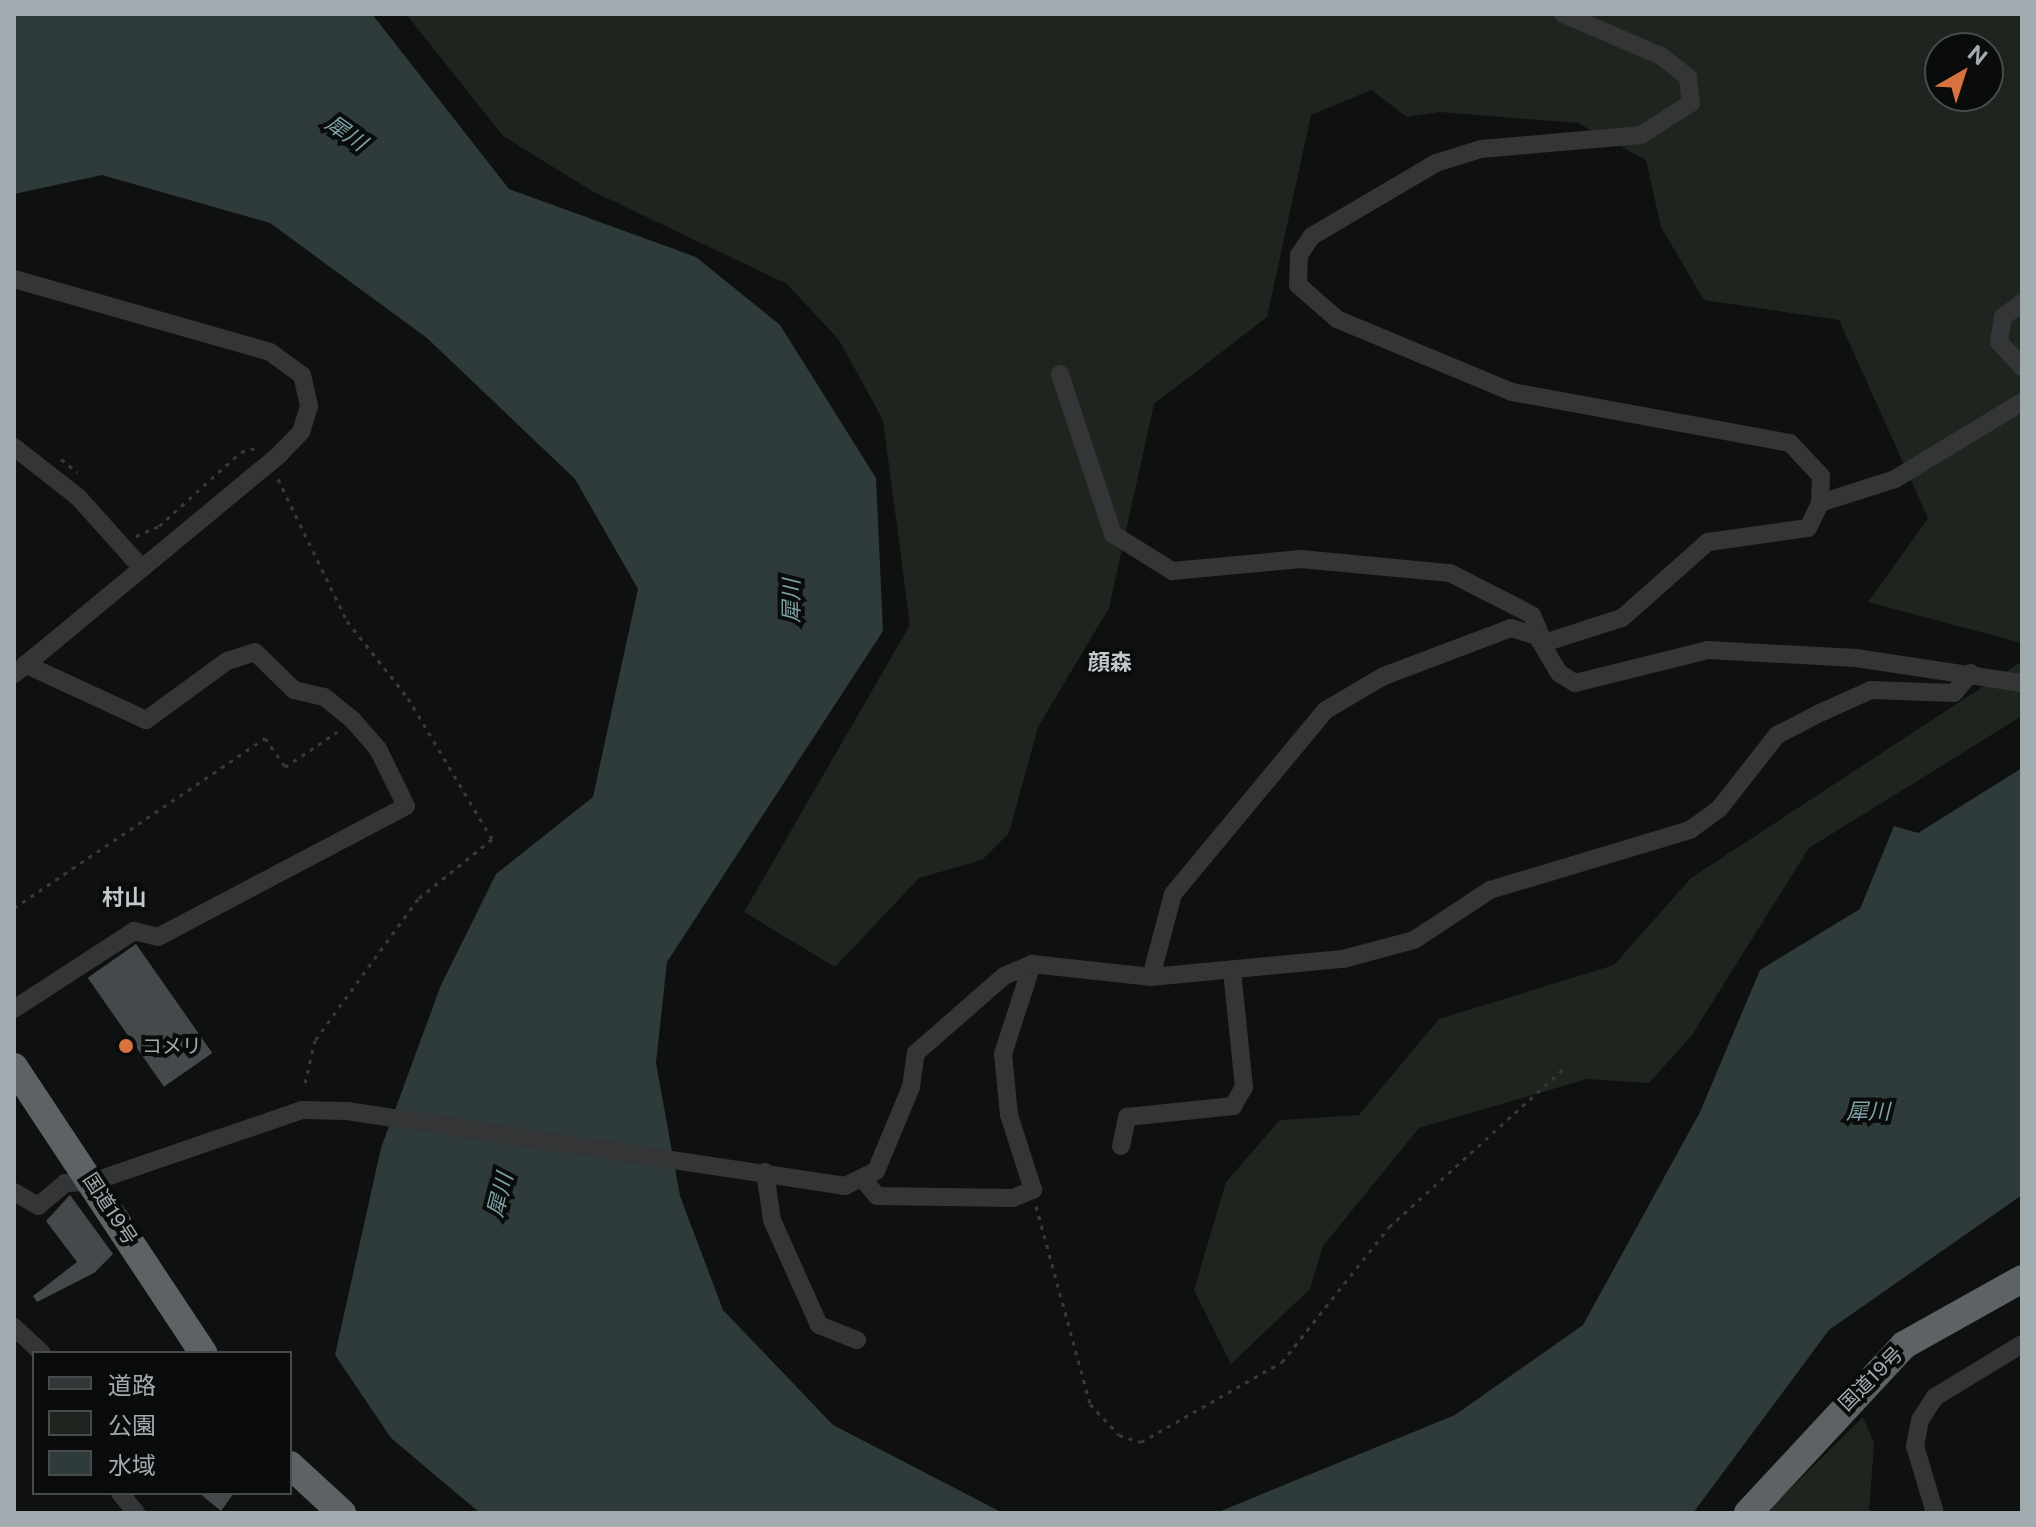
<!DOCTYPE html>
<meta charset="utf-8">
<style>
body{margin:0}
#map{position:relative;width:2036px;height:1527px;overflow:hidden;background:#0f1010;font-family:"Public Sans","Noto Sans JP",sans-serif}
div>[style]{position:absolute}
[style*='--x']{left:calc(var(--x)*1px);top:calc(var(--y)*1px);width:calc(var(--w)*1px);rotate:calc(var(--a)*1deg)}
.green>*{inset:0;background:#20241e}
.water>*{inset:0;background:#2f3a3b}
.building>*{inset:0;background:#46494b;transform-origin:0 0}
.path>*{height:3px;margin-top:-1.5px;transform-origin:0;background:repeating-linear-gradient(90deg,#373a3c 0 4px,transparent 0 10px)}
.minor>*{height:18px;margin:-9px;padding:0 9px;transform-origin:9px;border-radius:9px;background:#333537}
.highway>*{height:28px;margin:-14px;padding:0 14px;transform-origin:14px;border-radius:14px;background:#5d6265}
.dots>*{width:22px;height:22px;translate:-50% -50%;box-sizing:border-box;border:4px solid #0a0b0b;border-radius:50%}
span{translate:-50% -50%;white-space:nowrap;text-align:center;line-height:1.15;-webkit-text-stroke:8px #0a0b0b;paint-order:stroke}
.poi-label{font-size:20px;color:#a2abaf}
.left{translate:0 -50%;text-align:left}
.street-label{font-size:20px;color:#a2abaf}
.water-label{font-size:22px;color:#7da1a7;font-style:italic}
.neighbourhood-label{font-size:22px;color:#c3c8cc;font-weight:700}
.frame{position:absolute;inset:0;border:16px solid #a2abaf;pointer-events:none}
.legend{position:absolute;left:32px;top:1351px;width:260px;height:144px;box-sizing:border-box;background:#0a0b0b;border:2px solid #474b4d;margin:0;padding:10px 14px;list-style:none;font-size:24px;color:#a2abaf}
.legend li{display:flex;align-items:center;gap:16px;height:40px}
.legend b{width:40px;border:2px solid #474b4d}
.north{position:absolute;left:1924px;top:32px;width:80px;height:80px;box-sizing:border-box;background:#0a0b0b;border:2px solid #474b4d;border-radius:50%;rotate:39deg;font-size:22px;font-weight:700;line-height:32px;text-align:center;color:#a2abaf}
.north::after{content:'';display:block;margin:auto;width:28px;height:36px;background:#d8723f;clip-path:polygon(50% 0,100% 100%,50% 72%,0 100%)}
</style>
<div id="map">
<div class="green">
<i style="clip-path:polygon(evenodd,406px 14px,2022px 14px,2022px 643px,1868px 602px,1928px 518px,1839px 320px,1704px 300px,1661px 227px,1646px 160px,1578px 123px,1439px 112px,1407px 117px,1371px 90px,1311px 115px,1267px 317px,1154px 404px,1109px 608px,1038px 727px,1009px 833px,982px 860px,919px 878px,835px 967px,744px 912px,910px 625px,883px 420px,839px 340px,787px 284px,592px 191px,503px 136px,406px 14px,1940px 48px,1988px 48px,1988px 96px,1940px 96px,1940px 48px)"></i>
<i style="clip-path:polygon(2022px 661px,2022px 716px,1809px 848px,1692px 1035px,1649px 1083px,1587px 1079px,1419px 1128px,1323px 1246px,1310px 1289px,1231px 1364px,1194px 1290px,1226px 1182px,1280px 1120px,1359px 1115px,1439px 1019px,1614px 965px,1691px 878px)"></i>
<i style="clip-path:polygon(1863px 1417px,1874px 1443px,1869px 1513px,1766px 1513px)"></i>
</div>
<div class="water">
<i style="clip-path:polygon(14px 14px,372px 14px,509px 189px,696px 257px,780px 325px,876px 478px,883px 631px,667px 962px,656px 1063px,680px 1196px,723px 1310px,833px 1425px,1003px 1513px,480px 1513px,391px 1438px,335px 1355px,381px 1148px,441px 985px,496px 874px,593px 797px,638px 589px,575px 479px,427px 338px,270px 223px,102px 175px,14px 194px)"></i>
<i style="clip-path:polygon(2022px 768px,2022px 1195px,1829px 1330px,1693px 1513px,1216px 1513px,1455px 1415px,1583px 1325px,1700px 1112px,1760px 970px,1860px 909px,1894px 826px,1918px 833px)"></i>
</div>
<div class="building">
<i style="left:136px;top:944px;width:133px;height:59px;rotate:55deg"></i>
<i style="clip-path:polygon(70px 1195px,113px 1254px,94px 1273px,37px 1302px,33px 1296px,77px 1262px,46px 1221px)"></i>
<i style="clip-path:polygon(199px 1493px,234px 1493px,221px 1511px)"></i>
</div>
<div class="path">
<i style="--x:61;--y:459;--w:21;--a:39"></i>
<i style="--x:278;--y:479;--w:158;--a:64.1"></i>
<i style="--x:347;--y:621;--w:98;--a:51.6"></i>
<i style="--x:408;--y:698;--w:164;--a:59.2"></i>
<i style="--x:492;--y:839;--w:95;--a:141"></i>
<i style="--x:418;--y:899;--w:175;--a:126.1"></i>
<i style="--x:315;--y:1040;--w:44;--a:103.1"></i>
<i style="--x:136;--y:536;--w:25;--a:-23"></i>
<i style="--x:159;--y:526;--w:110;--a:-42.1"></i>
<i style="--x:241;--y:452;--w:20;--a:-15"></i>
<i style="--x:14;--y:908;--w:303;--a:-34.1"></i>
<i style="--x:265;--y:738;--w:35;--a:55"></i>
<i style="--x:285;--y:767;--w:63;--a:-33.9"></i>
<i style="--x:1036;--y:1206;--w:205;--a:74.7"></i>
<i style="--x:1090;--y:1404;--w:42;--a:46.9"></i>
<i style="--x:1119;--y:1435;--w:23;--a:18"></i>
<i style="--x:1141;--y:1442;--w:162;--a:-29.6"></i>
<i style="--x:1282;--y:1362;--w:172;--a:-51.6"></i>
<i style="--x:1389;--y:1227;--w:235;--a:-42.2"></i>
</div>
<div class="minor">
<i style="--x:14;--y:279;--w:266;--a:15.9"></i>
<i style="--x:270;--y:352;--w:39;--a:36"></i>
<i style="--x:302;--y:375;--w:32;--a:77"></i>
<i style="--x:309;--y:406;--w:27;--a:107"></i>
<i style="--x:301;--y:432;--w:32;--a:134"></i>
<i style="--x:279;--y:455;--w:344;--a:140.4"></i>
<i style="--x:2022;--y:303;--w:24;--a:144"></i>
<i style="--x:2003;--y:317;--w:25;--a:99"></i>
<i style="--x:1999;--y:342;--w:34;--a:47"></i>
<i style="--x:1060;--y:374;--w:169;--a:71.7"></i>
<i style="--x:1113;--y:534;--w:70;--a:32.1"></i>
<i style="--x:1172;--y:571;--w:130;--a:-5.3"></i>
<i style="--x:1301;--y:559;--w:150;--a:5.4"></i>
<i style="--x:1450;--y:573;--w:92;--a:27.1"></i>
<i style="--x:1532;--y:615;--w:30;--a:67"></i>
<i style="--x:1544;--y:643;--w:82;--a:-17.8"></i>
<i style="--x:1622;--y:618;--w:115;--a:-41.5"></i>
<i style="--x:1708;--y:542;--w:101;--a:-8"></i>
<i style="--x:1808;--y:528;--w:28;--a:-64"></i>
<i style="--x:1820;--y:503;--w:27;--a:-88"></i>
<i style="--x:1821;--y:476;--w:45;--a:-133.2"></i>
<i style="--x:1790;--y:443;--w:283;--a:-169.6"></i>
<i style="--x:1512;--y:392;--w:190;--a:-157.4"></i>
<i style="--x:1337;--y:319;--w:52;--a:-138.9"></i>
<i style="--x:1298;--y:285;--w:30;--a:-88"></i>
<i style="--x:1299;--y:255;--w:23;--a:-56"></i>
<i style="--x:1312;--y:236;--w:144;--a:-30.5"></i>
<i style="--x:1436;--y:163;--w:47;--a:-17.3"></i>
<i style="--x:1481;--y:149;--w:161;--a:-5"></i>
<i style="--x:1641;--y:135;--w:59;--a:-32.6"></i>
<i style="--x:1691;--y:103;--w:26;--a:-97"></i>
<i style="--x:1688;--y:77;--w:34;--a:-142"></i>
<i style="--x:1661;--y:56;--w:107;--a:-156.8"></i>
<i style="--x:14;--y:447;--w:81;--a:38"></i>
<i style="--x:78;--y:497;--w:93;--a:48.1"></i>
<i style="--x:1820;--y:503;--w:79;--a:-17.7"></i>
<i style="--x:1895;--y:479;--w:149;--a:-31.2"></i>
<i style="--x:1151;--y:977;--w:193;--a:-5.4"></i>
<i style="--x:1343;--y:959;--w:73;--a:-15"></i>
<i style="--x:1414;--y:940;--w:91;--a:-33.3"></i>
<i style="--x:1490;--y:890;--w:209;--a:-16.7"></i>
<i style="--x:1690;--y:830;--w:36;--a:-36"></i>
<i style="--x:1719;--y:809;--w:94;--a:-51.9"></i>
<i style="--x:1777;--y:735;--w:51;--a:-27.1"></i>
<i style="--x:1822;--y:712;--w:54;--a:-24.2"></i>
<i style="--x:1871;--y:690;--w:83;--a:2.1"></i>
<i style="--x:1954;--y:693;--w:26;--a:-50"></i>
<i style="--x:14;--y:1009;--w:143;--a:-33"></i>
<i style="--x:134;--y:931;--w:25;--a:14"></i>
<i style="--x:158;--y:937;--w:280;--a:-27.8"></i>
<i style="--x:406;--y:806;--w:64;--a:-116.2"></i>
<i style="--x:378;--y:749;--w:37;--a:-131"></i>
<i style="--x:354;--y:721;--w:38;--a:-141"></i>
<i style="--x:324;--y:697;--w:31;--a:-167"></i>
<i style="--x:294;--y:690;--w:54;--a:-135.7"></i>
<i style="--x:255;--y:652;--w:29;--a:162"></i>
<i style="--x:227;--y:661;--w:100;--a:143.9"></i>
<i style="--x:146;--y:720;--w:133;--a:-155.2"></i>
<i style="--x:1121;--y:1146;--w:30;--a:-78"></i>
<i style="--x:1127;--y:1117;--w:107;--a:-5.9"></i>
<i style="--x:1233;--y:1106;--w:22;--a:-60"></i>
<i style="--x:1244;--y:1087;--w:118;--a:-95.9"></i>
<i style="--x:765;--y:1172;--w:49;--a:81.7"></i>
<i style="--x:772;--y:1220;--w:115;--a:65.9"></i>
<i style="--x:819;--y:1325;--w:41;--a:21.5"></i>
<i style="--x:862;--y:1178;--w:23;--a:50"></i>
<i style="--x:877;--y:1196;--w:136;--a:0.8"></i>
<i style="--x:1013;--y:1198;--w:22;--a:-22"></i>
<i style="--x:1033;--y:1190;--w:79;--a:-107.7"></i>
<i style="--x:1009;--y:1115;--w:61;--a:-95.6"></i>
<i style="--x:1003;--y:1054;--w:95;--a:-72.1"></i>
<i style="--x:14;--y:1192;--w:28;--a:30"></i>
<i style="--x:38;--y:1206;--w:35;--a:-40"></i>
<i style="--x:65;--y:1183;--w:27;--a:-2"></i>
<i style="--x:92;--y:1182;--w:222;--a:-18.9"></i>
<i style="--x:302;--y:1110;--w:45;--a:1.3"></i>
<i style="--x:347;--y:1111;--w:504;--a:8.56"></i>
<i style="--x:845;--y:1186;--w:34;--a:-26"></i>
<i style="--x:876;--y:1171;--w:91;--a:-67.4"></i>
<i style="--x:911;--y:1087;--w:34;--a:-82"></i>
<i style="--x:916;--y:1053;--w:117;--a:-41.2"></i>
<i style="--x:1004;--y:976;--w:30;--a:-23"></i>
<i style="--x:1032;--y:964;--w:120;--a:6.2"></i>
<i style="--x:1151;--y:977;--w:86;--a:-75.2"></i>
<i style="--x:1173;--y:894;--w:239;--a:-50.3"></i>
<i style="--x:1326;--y:710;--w:67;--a:-30.4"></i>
<i style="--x:1384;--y:676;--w:136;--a:-20.7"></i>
<i style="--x:1511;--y:628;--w:27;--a:17"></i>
<i style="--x:1537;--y:636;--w:43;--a:59.3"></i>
<i style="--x:1559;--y:673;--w:19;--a:32"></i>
<i style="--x:1575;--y:683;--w:137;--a:-13.9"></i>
<i style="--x:1708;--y:650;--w:148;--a:3.1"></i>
<i style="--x:1856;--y:658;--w:168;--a:8.6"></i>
<i style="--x:14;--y:1327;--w:38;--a:43"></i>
<i style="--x:120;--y:1493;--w:26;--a:51"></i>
<i style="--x:1935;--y:1513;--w:70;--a:-106.6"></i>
<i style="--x:1915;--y:1446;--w:26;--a:-79"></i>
<i style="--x:1920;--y:1420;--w:27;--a:-57"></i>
<i style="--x:1935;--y:1397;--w:102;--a:-31.3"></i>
</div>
<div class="highway">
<i style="--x:14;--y:1067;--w:343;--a:56.5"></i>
<i style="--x:290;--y:1465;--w:71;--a:42.7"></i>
<i style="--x:1748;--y:1513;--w:229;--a:-47.1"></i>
<i style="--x:1904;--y:1345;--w:135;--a:-29.2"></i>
</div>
<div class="dots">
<i style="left:126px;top:1046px;background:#d8723f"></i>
</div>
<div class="poi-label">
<span class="left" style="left:142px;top:1046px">コメリ</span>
</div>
<div class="street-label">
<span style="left:110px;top:1209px;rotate:57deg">国道19号</span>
<span style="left:1871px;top:1379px;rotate:-45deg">国道19号</span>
</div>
<div class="water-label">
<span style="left:346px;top:133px;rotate:35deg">犀川</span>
<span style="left:792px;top:601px;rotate:-90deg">犀川</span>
<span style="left:1868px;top:1112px">犀川</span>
<span style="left:500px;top:1195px;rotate:-76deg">犀川</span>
</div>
<div class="neighbourhood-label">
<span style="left:1110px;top:663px">顔森</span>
<span style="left:124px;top:898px">村山</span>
</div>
<div class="frame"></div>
<ul class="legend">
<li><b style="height:10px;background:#333537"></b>道路</li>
<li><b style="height:22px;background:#20241e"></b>公園</li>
<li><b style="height:22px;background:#2f3a3b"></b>水域</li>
</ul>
<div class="north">N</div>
</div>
